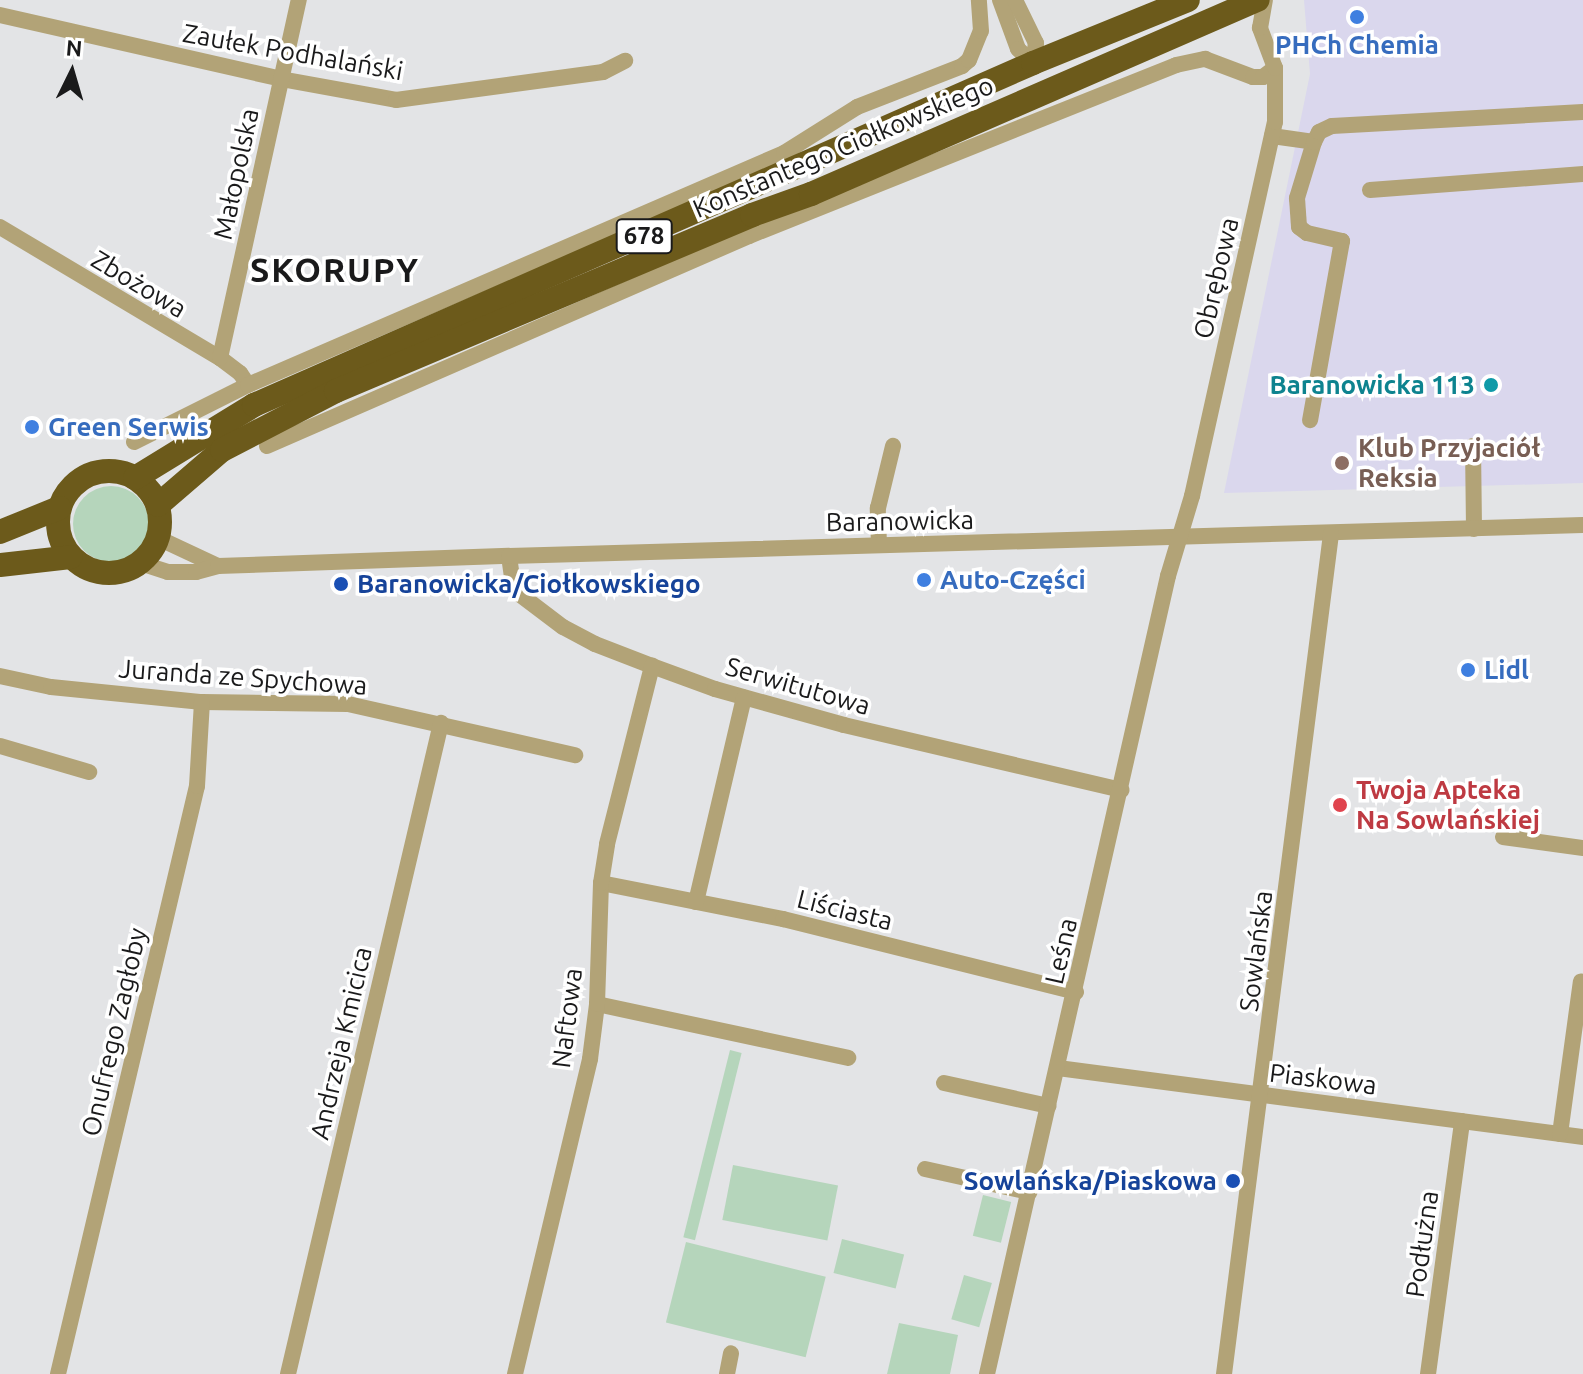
<!DOCTYPE html>
<meta charset="utf-8">
<style>
body{margin:0}
#map{position:relative;width:1583px;height:1374px;overflow:hidden;background:#e3e4e6;font-family:Ubuntu,sans-serif}
div>[style]{position:absolute}
[style*='--x']{left:calc(var(--x)*1px);top:calc(var(--y)*1px);width:calc(var(--w)*1px);rotate:calc(var(--a)*1deg)}
.industrial>*{inset:0;background:#dad7ed}
.green>*{inset:0;background:#b5d5bb;transform-origin:0 0}
.round{border-radius:50%}
.minor>*{height:16px;margin:-8px;padding:0 8px;transform-origin:8px;border-radius:8px;background:#b2a377}
.highway>*{height:24px;margin:-12px;padding:0 12px;transform-origin:12px;border-radius:12px;background:#6c5a1b}
.highway>.ring{margin:-12px;padding:0;box-sizing:content-box;background:none;border:24px solid #6c5a1b;border-radius:50%}
.dots>*{width:22px;height:22px;translate:-50% -50%;box-sizing:border-box;border:4px solid #fff;border-radius:50%}
span{translate:-50% -50%;white-space:nowrap;text-align:center;line-height:1.15;-webkit-text-stroke:7px #fff;paint-order:stroke}
.shield-label span{padding:2px 6px;background:#fff;border:2px solid;border-radius:6px;-webkit-text-stroke-width:0}
.shield-label{font-size:24px;color:#1a1a1b;font-weight:700}
.shop-label{font-size:26px;color:#366cbe;font-weight:700}
.left{translate:0 -50%;text-align:left}
.street-label{font-size:26px;color:#1a1a1b}
.culture-label{font-size:26px;color:#0d838f;font-weight:700}
.right{translate:-100% -50%;text-align:right}
.education-label{font-size:26px;color:#785e54;font-weight:700}
.transit-label{font-size:26px;color:#164399;font-weight:700}
.health-label{font-size:26px;color:#be3a42;font-weight:700}
.district-label{font-size:34px;color:#1a1a1b;font-weight:700;letter-spacing:2px}
.north{position:absolute;left:32px;top:32px;width:80px;height:80px;-webkit-text-stroke:6px #fff;paint-order:stroke;rotate:5deg;font-size:22px;font-weight:700;line-height:32px;text-align:center;color:#1a1a1b}
.north::after{content:'';display:block;margin:auto;width:28px;height:36px;background:#1a1a1b;clip-path:polygon(50% 0,100% 100%,50% 72%,0 100%)}
</style>
<div id="map">
<div class="industrial">
<i style="clip-path:polygon(1304px 0,1583px 0,1583px 483px,1224px 493px,1310px 74px)"></i>
</div>
<div class="green">
<i class="round" style="left:73px;top:486px;width:76px;height:76px"></i>
<i style="left:730px;top:1050px;width:12px;height:193px;rotate:14deg"></i>
<i style="left:733px;top:1165px;width:107px;height:56px;rotate:11deg"></i>
<i style="left:983px;top:1195px;width:29px;height:42px;rotate:14deg"></i>
<i style="left:842px;top:1239px;width:64px;height:35px;rotate:14deg"></i>
<i style="left:686px;top:1242px;width:144px;height:83px;rotate:14deg"></i>
<i style="left:964px;top:1275px;width:29px;height:46px;rotate:16deg"></i>
<i style="clip-path:polygon(899px 1323px,958px 1335px,950px 1374px,887px 1374px)"></i>
</div>
<div class="minor">
<i style="--x:1000;--y:0;--w:52;--a:69.8"></i>
<i style="--x:1018;--y:49;--w:21;--a:43"></i>
<i style="--x:1015;--y:0;--w:48;--a:64"></i>
<i style="--x:1036;--y:43;--w:20;--a:99"></i>
<i style="--x:0;--y:15;--w:288;--a:12.8"></i>
<i style="--x:281;--y:79;--w:117;--a:10.3"></i>
<i style="--x:396;--y:100;--w:209;--a:-7.7"></i>
<i style="--x:603;--y:72;--w:25;--a:-27"></i>
<i style="--x:1272;--y:136;--w:42;--a:8.1"></i>
<i style="--x:1314;--y:142;--w:59;--a:106.9"></i>
<i style="--x:1297;--y:198;--w:29;--a:86"></i>
<i style="--x:1299;--y:227;--w:10;--a:37"></i>
<i style="--x:1307;--y:233;--w:36;--a:13"></i>
<i style="--x:1342;--y:241;--w:182;--a:100.1"></i>
<i style="--x:1314;--y:142;--w:11;--a:-63"></i>
<i style="--x:1319;--y:132;--w:14;--a:-25"></i>
<i style="--x:1332;--y:126;--w:251;--a:-3.2"></i>
<i style="--x:1370;--y:190;--w:214;--a:-4.3"></i>
<i style="--x:0;--y:227;--w:256;--a:30.8"></i>
<i style="--x:220;--y:358;--w:25;--a:37"></i>
<i style="--x:240;--y:373;--w:14;--a:56"></i>
<i style="--x:220;--y:358;--w:367;--a:-77.6"></i>
<i style="--x:134;--y:442;--w:127;--a:-26.6"></i>
<i style="--x:248;--y:385;--w:584;--a:-23.4"></i>
<i style="--x:784;--y:153;--w:86;--a:-32.2"></i>
<i style="--x:857;--y:107;--w:113;--a:-21.3"></i>
<i style="--x:962;--y:66;--w:9;--a:-41"></i>
<i style="--x:969;--y:60;--w:31;--a:-68"></i>
<i style="--x:981;--y:31;--w:31;--a:-94"></i>
<i style="--x:267;--y:446;--w:526;--a:-23.54"></i>
<i style="--x:749;--y:236;--w:460;--a:-21.8"></i>
<i style="--x:1176;--y:65;--w:30;--a:-12"></i>
<i style="--x:1205;--y:59;--w:51;--a:20.6"></i>
<i style="--x:1253;--y:77;--w:10;--a:0"></i>
<i style="--x:1263;--y:77;--w:15;--a:-37"></i>
<i style="--x:1473;--y:446;--w:83;--a:89.3"></i>
<i style="--x:158;--y:538;--w:66;--a:25"></i>
<i style="--x:879;--y:545;--w:37;--a:-92"></i>
<i style="--x:878;--y:508;--w:64;--a:-76.4"></i>
<i style="--x:509;--y:556;--w:34;--a:82"></i>
<i style="--x:514;--y:590;--w:61;--a:37.1"></i>
<i style="--x:563;--y:627;--w:36;--a:28"></i>
<i style="--x:595;--y:644;--w:61;--a:21.1"></i>
<i style="--x:652;--y:666;--w:67;--a:20.1"></i>
<i style="--x:715;--y:689;--w:134;--a:15.6"></i>
<i style="--x:844;--y:725;--w:285;--a:13.2"></i>
<i style="--x:140;--y:563;--w:29;--a:18"></i>
<i style="--x:168;--y:572;--w:28;--a:0"></i>
<i style="--x:196;--y:572;--w:23;--a:-15"></i>
<i style="--x:218;--y:566;--w:291;--a:-2"></i>
<i style="--x:509;--y:556;--w:1074;--a:-1.65"></i>
<i style="--x:0;--y:676;--w:52;--a:12.2"></i>
<i style="--x:51;--y:687;--w:152;--a:5.7"></i>
<i style="--x:202;--y:702;--w:146;--a:0.8"></i>
<i style="--x:348;--y:704;--w:233;--a:12.7"></i>
<i style="--x:0;--y:746;--w:93;--a:16.3"></i>
<i style="--x:1503;--y:837;--w:81;--a:7.8"></i>
<i style="--x:601;--y:883;--w:186;--a:11.2"></i>
<i style="--x:783;--y:919;--w:302;--a:14"></i>
<i style="--x:696;--y:902;--w:210;--a:-76.8"></i>
<i style="--x:597;--y:1004;--w:257;--a:12.1"></i>
<i style="--x:1058;--y:1068;--w:530;--a:7.49"></i>
<i style="--x:944;--y:1083;--w:107;--a:12.4"></i>
<i style="--x:1560;--y:1134;--w:154;--a:-82.2"></i>
<i style="--x:925;--y:1169;--w:107;--a:12.5"></i>
<i style="--x:58;--y:1374;--w:604;--a:-76.7"></i>
<i style="--x:197;--y:786;--w:84;--a:-86.6"></i>
<i style="--x:288;--y:1374;--w:669;--a:-76.77"></i>
<i style="--x:515;--y:1374;--w:324;--a:-76.6"></i>
<i style="--x:590;--y:1059;--w:55;--a:-82.7"></i>
<i style="--x:597;--y:1004;--w:121;--a:-88.1"></i>
<i style="--x:601;--y:883;--w:39;--a:-81"></i>
<i style="--x:607;--y:844;--w:184;--a:-75.8"></i>
<i style="--x:727;--y:1374;--w:21;--a:-79"></i>
<i style="--x:987;--y:1374;--w:818;--a:-77.22"></i>
<i style="--x:1168;--y:576;--w:84;--a:-73.3"></i>
<i style="--x:1192;--y:496;--w:383;--a:-77.5"></i>
<i style="--x:1275;--y:122;--w:54;--a:-90"></i>
<i style="--x:1275;--y:68;--w:43;--a:-110.6"></i>
<i style="--x:1260;--y:28;--w:28;--a:-80"></i>
<i style="--x:1224;--y:1374;--w:847;--a:-82.74"></i>
<i style="--x:1428;--y:1374;--w:255;--a:-82.3"></i>
</div>
<div class="highway">
<i class="ring" style="left:58px;top:471px;width:78px;height:78px"></i>
<i style="--x:135;--y:478;--w:140;--a:-31.5"></i>
<i style="--x:254;--y:405;--w:851;--a:-23.7"></i>
<i style="--x:1033;--y:63;--w:167;--a:-22.1"></i>
<i style="--x:158;--y:505;--w:84;--a:-40.7"></i>
<i style="--x:222;--y:450;--w:128;--a:-27.4"></i>
<i style="--x:336;--y:391;--w:452;--a:-22.9"></i>
<i style="--x:752;--y:215;--w:63;--a:-19.6"></i>
<i style="--x:811;--y:194;--w:487;--a:-23.5"></i>
<i style="--x:0;--y:532;--w:64;--a:-22.1"></i>
<i style="--x:0;--y:565;--w:71;--a:-6.4"></i>
</div>
<div class="dots">
<i style="left:1357px;top:17px;background:#3f7fe0"></i>
<i style="left:1491px;top:385px;background:#0f9aa8"></i>
<i style="left:32px;top:427px;background:#3f7fe0"></i>
<i style="left:1342px;top:463px;background:#8d6e63"></i>
<i style="left:924px;top:580px;background:#3f7fe0"></i>
<i style="left:341px;top:584px;background:#1a4fb4"></i>
<i style="left:1468px;top:670px;background:#3f7fe0"></i>
<i style="left:1340px;top:805px;background:#e0444e"></i>
<i style="left:1233px;top:1181px;background:#1a4fb4"></i>
</div>
<div class="shield-label">
<span style="left:644px;top:236px">678</span>
</div>
<div class="shop-label">
<span style="left:1357px;top:45px">PHCh Chemia</span>
<span class="left" style="left:48px;top:427px">Green Serwis</span>
<span class="left" style="left:940px;top:580px">Auto-Części</span>
<span class="left" style="left:1484px;top:670px">Lidl</span>
</div>
<div class="street-label">
<span style="left:293px;top:52px;rotate:10deg">Zaułek Podhalański</span>
<span style="left:843px;top:147px;rotate:-23deg">Konstantego Ciołkowskiego</span>
<span style="left:236px;top:174px;rotate:-78deg">Małopolska</span>
<span style="left:1216px;top:278px;rotate:-77deg">Obrębowa</span>
<span style="left:139px;top:284px;rotate:31deg">Zbożowa</span>
<span style="left:900px;top:521px;rotate:-1deg">Baranowicka</span>
<span style="left:243px;top:677px;rotate:4deg">Juranda ze Spychowa</span>
<span style="left:798px;top:686px;rotate:16deg">Serwitutowa</span>
<span style="left:845px;top:910px;rotate:14deg">Liściasta</span>
<span style="left:1061px;top:951px;rotate:-77deg">Leśna</span>
<span style="left:1256px;top:951px;rotate:-83deg">Sowlańska</span>
<span style="left:567px;top:1018px;rotate:-83deg">Naftowa</span>
<span style="left:114px;top:1032px;rotate:-77deg">Onufrego Zagłoby</span>
<span style="left:341px;top:1043px;rotate:-77deg">Andrzeja Kmicica</span>
<span style="left:1323px;top:1079px;rotate:7deg">Piaskowa</span>
<span style="left:1422px;top:1244px;rotate:-82deg">Podłużna</span>
</div>
<div class="culture-label">
<span class="right" style="left:1475px;top:385px">Baranowicka 113</span>
</div>
<div class="education-label">
<span class="left" style="left:1358px;top:463px">Klub Przyjaciół<br>Reksia</span>
</div>
<div class="transit-label">
<span class="left" style="left:357px;top:584px">Baranowicka/Ciołkowskiego</span>
<span class="right" style="left:1217px;top:1181px">Sowlańska/Piaskowa</span>
</div>
<div class="health-label">
<span class="left" style="left:1356px;top:805px">Twoja Apteka<br>Na Sowlańskiej</span>
</div>
<div class="district-label">
<span style="left:335px;top:270px">SKORUPY</span>
</div>
<div class="north">N</div>
</div>
